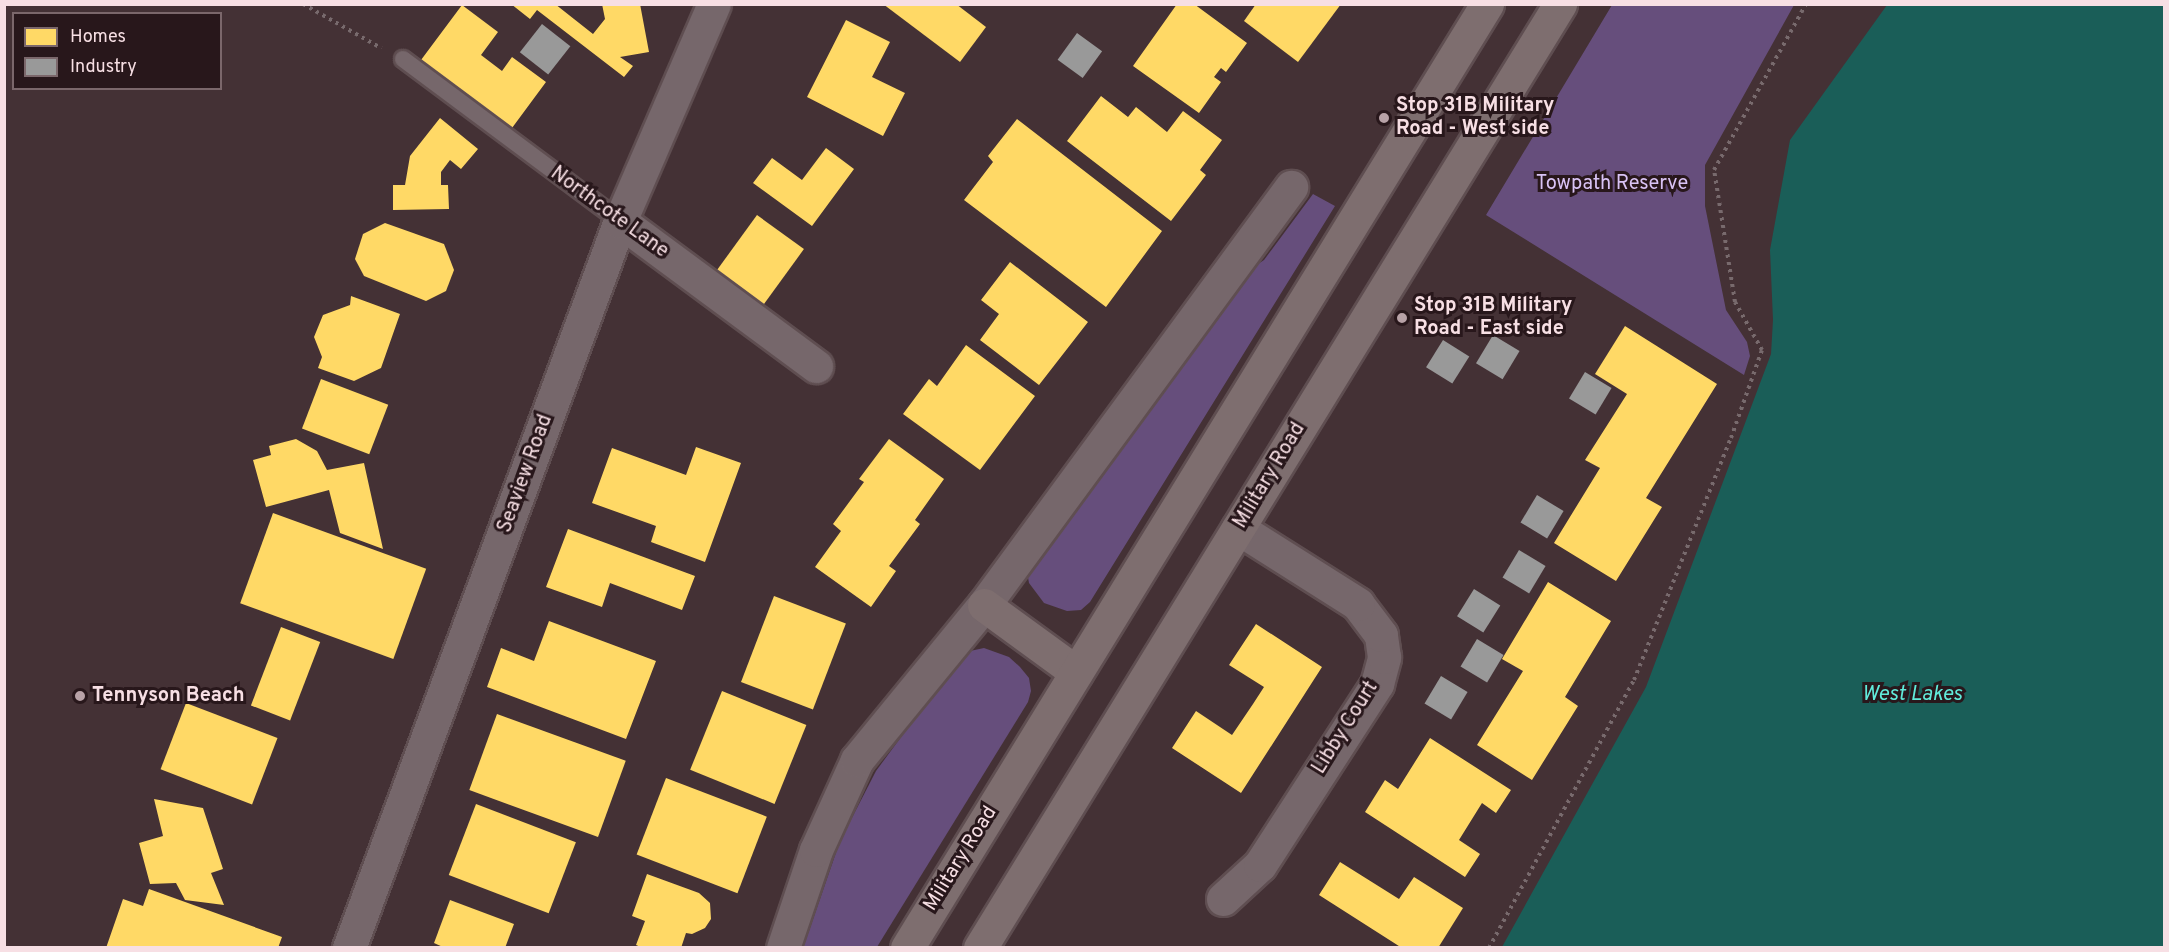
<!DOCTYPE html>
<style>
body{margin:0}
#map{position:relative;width:2169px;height:952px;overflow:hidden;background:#443135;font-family:Overpass,sans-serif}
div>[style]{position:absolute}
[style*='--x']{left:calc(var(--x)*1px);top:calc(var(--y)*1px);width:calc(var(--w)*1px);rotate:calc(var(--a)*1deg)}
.green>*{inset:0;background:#664e7c}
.water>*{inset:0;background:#1a5e58}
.homes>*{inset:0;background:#ffd966;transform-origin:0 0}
.industry>*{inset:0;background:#999;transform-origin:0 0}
.path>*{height:4px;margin-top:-2px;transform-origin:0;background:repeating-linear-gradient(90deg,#786a6d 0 3px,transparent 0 7.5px)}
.roads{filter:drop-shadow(2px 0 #5f4e51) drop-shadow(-2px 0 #5f4e51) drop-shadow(0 2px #5f4e51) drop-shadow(0 -2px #5f4e51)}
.service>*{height:16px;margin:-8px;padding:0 8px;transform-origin:8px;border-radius:8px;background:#76676b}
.minor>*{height:33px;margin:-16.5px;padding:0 16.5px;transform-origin:16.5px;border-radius:16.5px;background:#76676b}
.secondary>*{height:33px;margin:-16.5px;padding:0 16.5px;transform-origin:16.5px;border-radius:16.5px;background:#7e6e6f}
.dots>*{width:16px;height:16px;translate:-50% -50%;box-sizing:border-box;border:3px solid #28171b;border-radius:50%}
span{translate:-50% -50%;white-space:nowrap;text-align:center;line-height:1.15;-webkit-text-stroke:6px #28171b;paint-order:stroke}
.poi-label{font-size:20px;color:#f7dfe4;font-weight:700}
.left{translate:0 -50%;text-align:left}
.park-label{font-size:20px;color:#d9c3f5}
.street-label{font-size:20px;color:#f7dfe4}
.water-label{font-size:21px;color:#61eada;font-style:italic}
.frame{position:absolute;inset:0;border:6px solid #f7dfe4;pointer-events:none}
.legend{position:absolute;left:12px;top:12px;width:210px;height:78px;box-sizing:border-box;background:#28171b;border:2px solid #7b676b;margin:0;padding:8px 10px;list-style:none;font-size:18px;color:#f7dfe4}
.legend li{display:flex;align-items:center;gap:12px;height:30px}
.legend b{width:30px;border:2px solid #7b676b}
</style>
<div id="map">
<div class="green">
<i style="clip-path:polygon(1612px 5px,1794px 5px,1705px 165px,1705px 206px,1726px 310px,1747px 342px,1750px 356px,1744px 375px,1486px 215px)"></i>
<i style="clip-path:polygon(1313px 194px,1335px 206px,1090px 602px,1081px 610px,1067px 611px,1044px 603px,1029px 583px,1027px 572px,1246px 272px,1264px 260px)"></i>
<i style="clip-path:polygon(984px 648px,1009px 657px,1020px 667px,1029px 678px,1031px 691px,1028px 702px,877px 947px,803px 948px,840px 841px,876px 771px,960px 657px,970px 651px)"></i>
</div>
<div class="water">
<i style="clip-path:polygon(1887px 5px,2164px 5px,2164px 947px,1502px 947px,1646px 687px,1771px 354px,1773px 320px,1770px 250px,1790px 140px)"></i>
</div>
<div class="homes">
<i style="clip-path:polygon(511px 4px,555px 4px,593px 34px,605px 19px,602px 4px,640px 4px,649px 52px,620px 57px,633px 66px,624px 77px,537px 10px,530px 19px)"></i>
<i style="clip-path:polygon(883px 4px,956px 4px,986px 27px,960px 62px)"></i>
<i style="clip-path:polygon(1177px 4px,1194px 4px,1247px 43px,1226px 72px,1221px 68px,1214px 77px,1221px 82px,1199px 113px,1133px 66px)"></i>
<i style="clip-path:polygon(1256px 4px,1341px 4px,1298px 62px,1244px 21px)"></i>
<i style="clip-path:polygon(462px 5px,498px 32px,481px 55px,502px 71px,512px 57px,546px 82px,512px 128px,421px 60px)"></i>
<i style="clip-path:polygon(846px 20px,890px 42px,872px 77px,905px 93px,883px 136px,807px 97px)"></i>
<i style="clip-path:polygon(1101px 96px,1128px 117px,1136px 107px,1167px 132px,1183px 111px,1222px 140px,1200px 170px,1206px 175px,1171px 221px,1067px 141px)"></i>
<i style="clip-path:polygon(440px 118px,478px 149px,461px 169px,450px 160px,441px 172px,441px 185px,448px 185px,449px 209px,393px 210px,393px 185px,405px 185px,410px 156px)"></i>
<i style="clip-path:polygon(1017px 119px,1162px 231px,1106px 307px,964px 200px,993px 162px,988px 156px)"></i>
<i style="clip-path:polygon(826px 148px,854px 169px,812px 226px,753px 183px,772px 158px,802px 180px)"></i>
<i style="left:757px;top:215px;width:58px;height:72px;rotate:36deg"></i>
<i style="clip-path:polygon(385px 223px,444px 244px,454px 270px,446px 291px,426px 301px,364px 276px,355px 259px,363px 234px)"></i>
<i style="clip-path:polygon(1010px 262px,1088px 322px,1039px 385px,980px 340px,999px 314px,981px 300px)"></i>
<i style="clip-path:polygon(351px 296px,400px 314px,381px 368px,354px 381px,318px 368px,322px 357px,314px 337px,323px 315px,350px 305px)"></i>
<i style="clip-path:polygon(1625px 326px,1717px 384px,1646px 498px,1662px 507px,1616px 581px,1554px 543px,1600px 468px,1585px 460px,1627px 394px,1595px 374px)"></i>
<i style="clip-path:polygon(966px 345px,1035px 396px,980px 470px,903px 414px,929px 379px,937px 386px)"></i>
<i style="left:321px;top:379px;width:72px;height:53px;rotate:21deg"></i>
<i style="clip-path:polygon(296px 439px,317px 451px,327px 470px,364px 463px,383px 549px,340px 533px,329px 490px,266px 507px,253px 460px,271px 455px,269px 446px)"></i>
<i style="clip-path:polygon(889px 439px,944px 479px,915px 520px,920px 524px,889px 566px,896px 571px,871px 607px,815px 567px,841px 531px,833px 524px,864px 482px,859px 479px)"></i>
<i style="clip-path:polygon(696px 447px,741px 463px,705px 562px,651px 542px,656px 526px,592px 503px,612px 448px,686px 475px)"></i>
<i style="left:273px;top:513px;width:163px;height:96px;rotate:20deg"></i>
<i style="clip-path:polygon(568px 529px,695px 576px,682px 610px,610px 583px,602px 607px,546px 587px)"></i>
<i style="clip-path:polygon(1548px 582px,1611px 621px,1565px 697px,1578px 706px,1532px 780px,1477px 745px,1523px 671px,1502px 659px)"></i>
<i style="left:774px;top:596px;width:77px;height:92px;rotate:21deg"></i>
<i style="clip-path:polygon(549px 621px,656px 661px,626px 739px,487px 687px,501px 648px,534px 661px)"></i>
<i style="clip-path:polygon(1256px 624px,1322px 667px,1241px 793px,1172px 748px,1196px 711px,1232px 735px,1253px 704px,1264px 687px,1229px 665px)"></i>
<i style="left:281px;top:627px;width:42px;height:84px;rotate:21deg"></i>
<i style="left:722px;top:691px;width:91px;height:85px;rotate:22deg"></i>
<i style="left:186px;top:703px;width:98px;height:71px;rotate:21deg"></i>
<i style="left:497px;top:714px;width:137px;height:81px;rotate:20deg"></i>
<i style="clip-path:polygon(1430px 738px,1511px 790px,1496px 813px,1482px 803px,1459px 840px,1480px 854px,1465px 877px,1365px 812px,1385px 780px,1398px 789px)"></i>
<i style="left:666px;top:778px;width:108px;height:82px;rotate:21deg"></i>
<i style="clip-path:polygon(154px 799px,203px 808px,223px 869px,211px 873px,224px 905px,185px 900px,176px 883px,150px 884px,139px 843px,163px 836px)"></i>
<i style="left:476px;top:804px;width:107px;height:76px;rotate:21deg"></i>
<i style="clip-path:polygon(1340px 862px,1399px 899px,1414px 877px,1463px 908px,1438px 948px,1402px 948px,1319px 895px)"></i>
<i style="clip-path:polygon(647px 874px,699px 893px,710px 903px,711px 919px,705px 928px,692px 934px,686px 933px,681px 948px,643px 948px,636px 945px,645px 921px,632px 916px)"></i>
<i style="clip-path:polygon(149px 889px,282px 937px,278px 948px,106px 948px,123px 899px,143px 906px)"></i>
<i style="clip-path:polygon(450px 900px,514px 924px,505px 948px,445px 948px,434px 943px)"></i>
</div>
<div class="industry">
<i style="left:542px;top:24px;width:36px;height:36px;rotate:38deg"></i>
<i style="left:1077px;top:33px;width:31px;height:33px;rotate:36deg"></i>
<i style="left:1493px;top:335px;width:31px;height:33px;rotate:31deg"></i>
<i style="left:1443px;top:340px;width:31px;height:32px;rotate:32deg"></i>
<i style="left:1585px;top:372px;width:31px;height:31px;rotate:31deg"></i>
<i style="left:1537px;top:495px;width:31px;height:32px;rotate:31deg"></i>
<i style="left:1519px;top:550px;width:31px;height:32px;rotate:31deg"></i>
<i style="left:1474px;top:589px;width:31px;height:32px;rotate:32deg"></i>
<i style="left:1477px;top:639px;width:31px;height:32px;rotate:31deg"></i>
<i style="left:1441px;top:676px;width:31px;height:32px;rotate:31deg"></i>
</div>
<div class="path">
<i style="--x:303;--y:4;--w:90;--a:29.4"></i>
<i style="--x:1489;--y:948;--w:305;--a:-61.6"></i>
<i style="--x:1634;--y:680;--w:261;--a:-68.2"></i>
<i style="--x:1731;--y:438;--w:93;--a:-70.6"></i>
<i style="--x:1762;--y:350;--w:55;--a:-119.4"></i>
<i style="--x:1735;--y:302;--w:134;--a:-99"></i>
<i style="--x:1714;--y:170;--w:190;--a:-61"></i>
</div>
<div class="roads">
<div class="service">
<i style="--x:403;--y:59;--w:271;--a:36.7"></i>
</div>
<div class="minor">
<i style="--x:620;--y:221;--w:244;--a:36.5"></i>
<i style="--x:1223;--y:899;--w:50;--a:-42.6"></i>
<i style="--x:1260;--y:865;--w:216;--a:-57.1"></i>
<i style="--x:1377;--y:684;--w:28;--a:-75"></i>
<i style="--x:1384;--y:657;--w:22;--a:-98"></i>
<i style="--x:1381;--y:635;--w:39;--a:-127"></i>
<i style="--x:1358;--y:604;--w:142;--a:-147.7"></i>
<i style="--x:349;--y:948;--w:776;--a:-69.56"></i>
<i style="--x:620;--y:221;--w:236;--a:-66.6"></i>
<i style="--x:783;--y:948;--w:103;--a:-71.4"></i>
<i style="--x:816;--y:850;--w:99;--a:-65.5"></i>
<i style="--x:857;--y:760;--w:200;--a:-50.7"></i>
<i style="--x:984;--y:605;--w:519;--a:-53.7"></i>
</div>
<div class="secondary">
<i style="--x:984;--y:605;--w:114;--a:36.1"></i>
<i style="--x:907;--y:948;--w:1108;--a:-58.43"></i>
<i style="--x:980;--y:948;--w:1108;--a:-58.43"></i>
</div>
</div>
<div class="dots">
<i style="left:1384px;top:118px;background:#b8a2a7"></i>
<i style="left:1402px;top:318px;background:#b8a2a7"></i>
<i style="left:80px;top:696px;background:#b8a2a7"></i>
</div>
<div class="poi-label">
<span class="left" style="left:1396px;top:118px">Stop 31B Military<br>Road - West side</span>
<span class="left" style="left:1414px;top:318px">Stop 31B Military<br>Road - East side</span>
<span class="left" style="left:92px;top:696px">Tennyson Beach</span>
</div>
<div class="park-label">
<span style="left:1612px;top:184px">Towpath Reserve</span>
</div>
<div class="street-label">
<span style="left:609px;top:213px;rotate:36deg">Northcote Lane</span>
<span style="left:526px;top:474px;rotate:-70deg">Seaview Road</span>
<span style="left:1270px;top:476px;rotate:-59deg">Military Road</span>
<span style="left:1346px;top:728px;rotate:-58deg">Libby Court</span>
<span style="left:961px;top:859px;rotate:-58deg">Military Road</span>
</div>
<div class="water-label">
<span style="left:1912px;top:695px">West Lakes</span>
</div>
<div class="frame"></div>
<ul class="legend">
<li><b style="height:16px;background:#ffd966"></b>Homes</li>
<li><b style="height:16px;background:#999"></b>Industry</li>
</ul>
</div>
